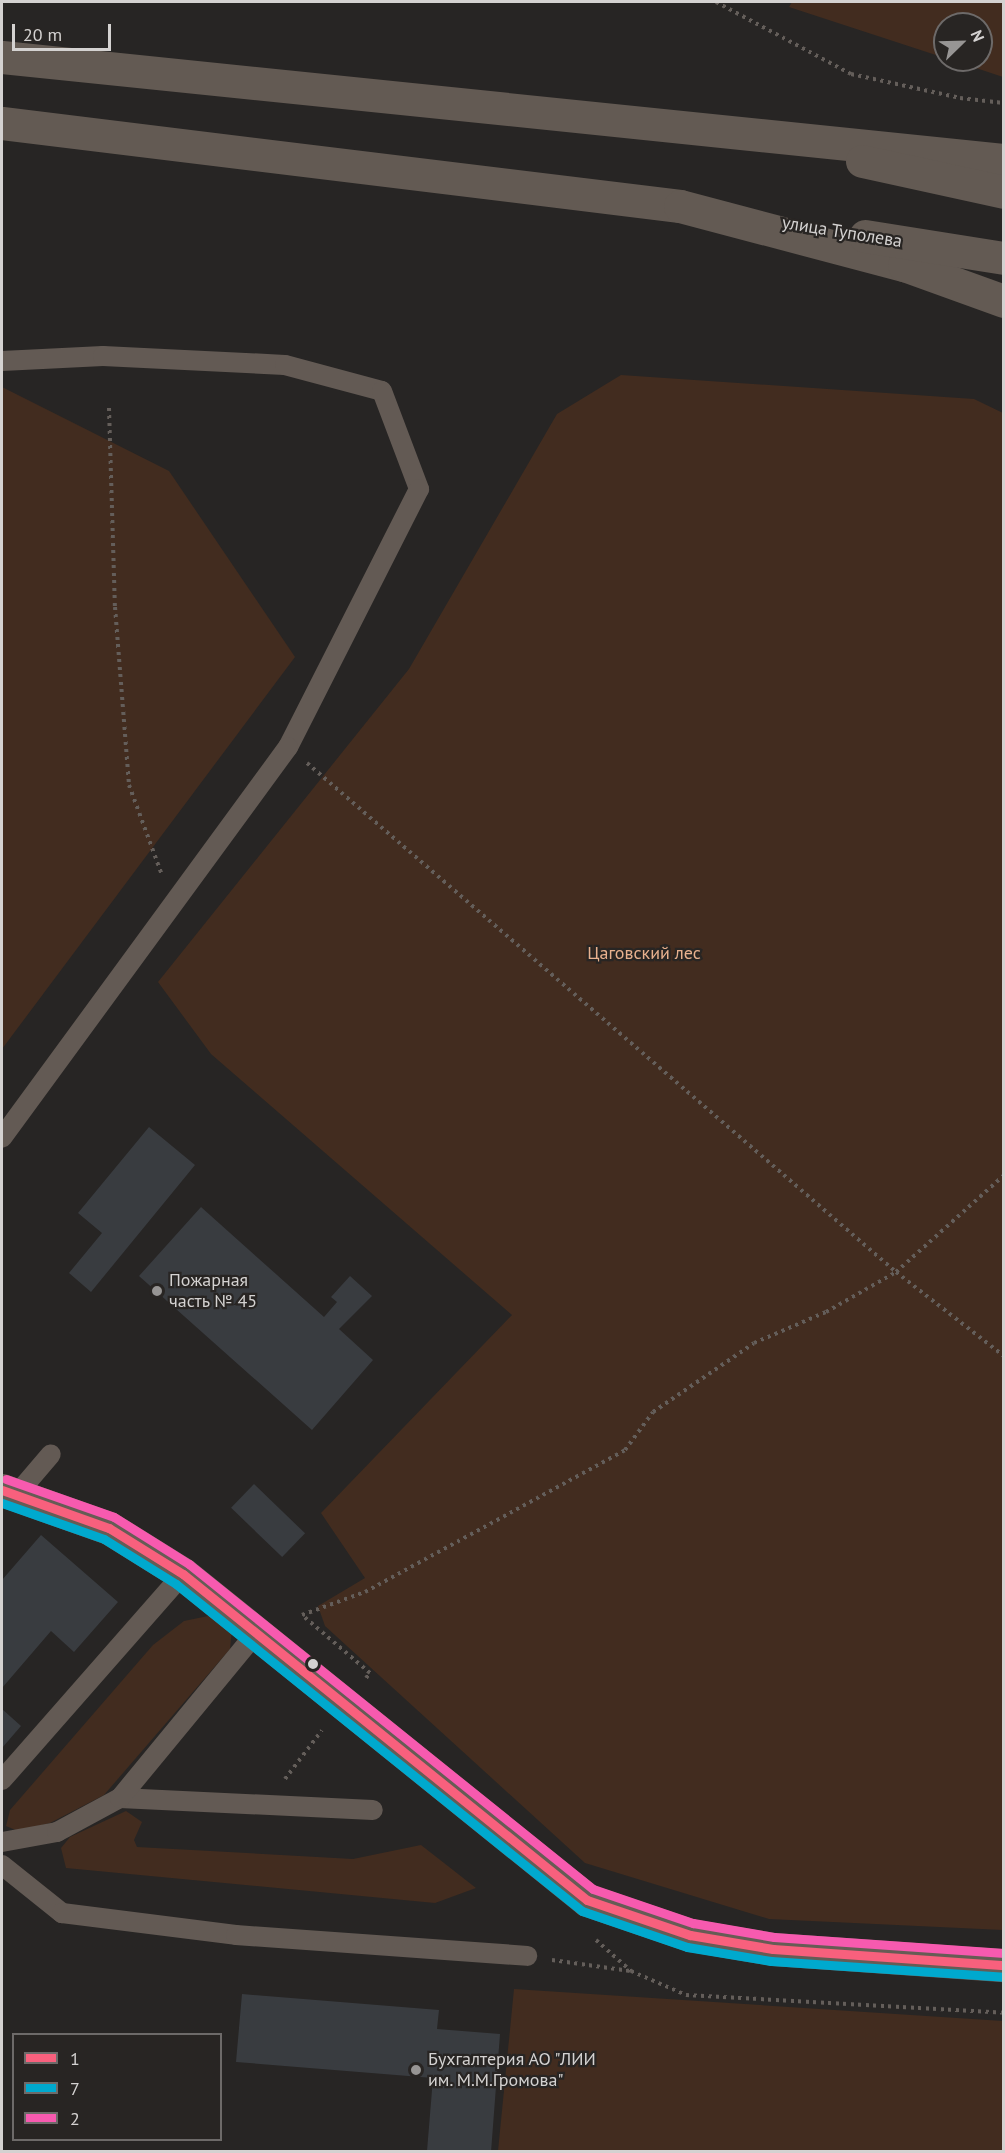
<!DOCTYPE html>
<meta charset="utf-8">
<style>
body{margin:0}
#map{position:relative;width:1005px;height:2153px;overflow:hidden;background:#272524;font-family:"PT Sans",sans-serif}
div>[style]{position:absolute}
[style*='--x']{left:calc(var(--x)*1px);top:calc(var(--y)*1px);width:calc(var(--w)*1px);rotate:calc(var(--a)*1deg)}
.green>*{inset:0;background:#422c1f}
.building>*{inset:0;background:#393c40;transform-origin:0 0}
.path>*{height:4px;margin-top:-2px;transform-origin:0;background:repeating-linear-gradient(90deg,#645e5a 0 3px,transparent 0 7.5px)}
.lane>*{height:20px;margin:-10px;padding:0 10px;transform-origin:10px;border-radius:10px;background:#635a54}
.secondary>*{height:33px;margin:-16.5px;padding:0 16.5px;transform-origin:16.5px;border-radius:16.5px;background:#665c55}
.primary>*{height:33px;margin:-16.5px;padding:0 16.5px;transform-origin:16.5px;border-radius:16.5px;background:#635a53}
.bus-1>*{height:9px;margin:-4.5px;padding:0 4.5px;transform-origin:4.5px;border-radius:4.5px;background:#f8607d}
.bus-2>*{height:9px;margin:-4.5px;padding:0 4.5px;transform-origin:4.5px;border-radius:4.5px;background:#00a9ce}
.bus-3>*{height:9px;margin:-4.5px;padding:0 4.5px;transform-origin:4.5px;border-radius:4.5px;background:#f75aaf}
.dots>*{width:16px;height:16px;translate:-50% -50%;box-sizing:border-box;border:3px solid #282523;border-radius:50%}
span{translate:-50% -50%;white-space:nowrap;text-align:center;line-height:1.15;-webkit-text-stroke:4.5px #282523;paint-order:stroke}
.street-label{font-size:18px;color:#d4d2d1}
.park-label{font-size:18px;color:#e8b18e}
.poi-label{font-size:18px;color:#d4d2d1}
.left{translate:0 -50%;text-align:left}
.frame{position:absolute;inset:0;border:3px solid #d4d2d1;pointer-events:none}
.legend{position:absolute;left:12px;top:2033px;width:210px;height:108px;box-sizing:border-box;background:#282523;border:2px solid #6d6a69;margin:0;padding:8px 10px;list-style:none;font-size:18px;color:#d4d2d1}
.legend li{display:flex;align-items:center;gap:12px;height:30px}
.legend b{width:30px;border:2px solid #6d6a69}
.north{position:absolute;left:933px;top:12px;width:60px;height:60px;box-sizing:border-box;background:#282523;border:2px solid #6d6a69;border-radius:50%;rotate:67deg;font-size:16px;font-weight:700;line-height:24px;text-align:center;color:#d4d2d1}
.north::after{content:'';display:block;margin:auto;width:21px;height:27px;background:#979594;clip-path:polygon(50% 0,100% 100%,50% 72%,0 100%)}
.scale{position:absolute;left:12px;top:24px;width:99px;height:27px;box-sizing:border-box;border:3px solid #d4d2d1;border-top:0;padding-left:8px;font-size:18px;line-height:21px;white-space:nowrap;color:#d4d2d1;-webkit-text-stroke:4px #282523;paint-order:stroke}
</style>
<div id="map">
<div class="green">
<i style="clip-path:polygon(792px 2px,1003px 2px,1003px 77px,952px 60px,981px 60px,981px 24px,945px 24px,945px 58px,789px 7px)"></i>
<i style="clip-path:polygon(621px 375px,974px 399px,1003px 413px,1003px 1930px,769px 1919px,585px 1863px,325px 1626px,318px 1606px,365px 1578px,321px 1513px,512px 1315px,211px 1054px,158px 982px,409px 669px,557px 414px)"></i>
<i style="clip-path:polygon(2px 387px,169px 471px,295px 657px,2px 1049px)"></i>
<i style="clip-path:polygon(213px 1615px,232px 1630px,230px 1649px,104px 1795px,50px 1823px,18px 1831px,6px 1826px,10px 1810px,153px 1645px,184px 1621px)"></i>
<i style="clip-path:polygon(126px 1811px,142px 1822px,134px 1840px,137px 1847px,353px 1859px,421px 1845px,476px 1888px,435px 1903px,66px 1868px,61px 1848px,70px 1837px)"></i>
<i style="clip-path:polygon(514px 1989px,1003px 2021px,1003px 2151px,498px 2151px)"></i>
</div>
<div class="building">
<i style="clip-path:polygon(149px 1127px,195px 1165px,91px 1292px,69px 1273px,102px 1233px,78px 1213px)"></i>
<i style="clip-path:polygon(201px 1207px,324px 1317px,337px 1302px,331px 1297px,350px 1276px,372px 1296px,339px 1329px,373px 1360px,312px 1430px,139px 1276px)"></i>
<i style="left:254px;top:1484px;width:71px;height:33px;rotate:44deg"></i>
<i style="clip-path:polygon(41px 1535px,118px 1602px,74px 1652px,51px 1631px,2px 1688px,2px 1580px)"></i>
<i style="clip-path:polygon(2px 1709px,21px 1726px,2px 1748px)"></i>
<i style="clip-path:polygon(242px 1994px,439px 2010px,437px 2029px,500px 2034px,491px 2152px,427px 2151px,433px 2078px,236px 2062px)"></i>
</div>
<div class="path">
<i style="--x:716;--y:2;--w:153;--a:28.1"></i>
<i style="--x:851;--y:74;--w:112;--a:12.4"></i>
<i style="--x:960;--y:98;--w:44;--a:6.5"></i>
<i style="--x:109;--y:408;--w:199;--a:88.3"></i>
<i style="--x:115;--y:607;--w:179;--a:85.5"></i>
<i style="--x:129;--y:785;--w:96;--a:69.9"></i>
<i style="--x:307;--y:763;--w:778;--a:40.83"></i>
<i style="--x:896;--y:1272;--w:137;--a:37.9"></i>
<i style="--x:366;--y:1678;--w:6;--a:-51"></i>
<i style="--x:370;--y:1673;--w:89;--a:-139.5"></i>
<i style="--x:302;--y:1615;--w:67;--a:-20.1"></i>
<i style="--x:365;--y:1592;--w:296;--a:-28.6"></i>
<i style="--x:625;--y:1450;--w:47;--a:-53.6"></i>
<i style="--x:653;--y:1412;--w:122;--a:-34.3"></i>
<i style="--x:754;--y:1343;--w:78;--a:-23.3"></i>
<i style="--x:826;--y:1312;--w:81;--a:-29.7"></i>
<i style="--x:896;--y:1272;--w:145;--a:-41.9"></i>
<i style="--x:285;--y:1779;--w:61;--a:-52.9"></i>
<i style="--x:596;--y:1940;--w:47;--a:41.5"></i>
<i style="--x:631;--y:1971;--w:60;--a:23.6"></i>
<i style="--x:686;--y:1995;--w:319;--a:3.2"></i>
<i style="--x:552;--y:1960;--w:79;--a:8"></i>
</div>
<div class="lane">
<i style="--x:2;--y:361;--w:101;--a:-2.8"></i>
<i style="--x:103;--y:356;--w:182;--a:2.8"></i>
<i style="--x:285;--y:365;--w:100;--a:15"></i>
<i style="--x:382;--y:391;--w:105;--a:69.3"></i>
<i style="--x:419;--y:489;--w:289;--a:116.9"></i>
<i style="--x:288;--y:747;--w:484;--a:126.2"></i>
<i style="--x:17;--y:1494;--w:52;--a:-49.6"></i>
<i style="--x:2;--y:1780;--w:274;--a:-48.7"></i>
<i style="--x:120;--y:1798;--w:253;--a:2.7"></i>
<i style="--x:2;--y:1842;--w:56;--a:-10.3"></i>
<i style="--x:57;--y:1832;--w:72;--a:-28.4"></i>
<i style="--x:120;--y:1798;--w:215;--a:-50.5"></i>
<i style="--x:2;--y:1865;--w:77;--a:38.7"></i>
<i style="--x:62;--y:1913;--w:175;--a:7.2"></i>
<i style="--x:236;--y:1935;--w:292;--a:4.1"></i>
</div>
<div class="secondary">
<i style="--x:2;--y:1490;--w:114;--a:19.6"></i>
<i style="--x:109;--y:1528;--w:87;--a:31.9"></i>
<i style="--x:183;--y:1574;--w:519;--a:38.9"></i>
<i style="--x:587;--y:1900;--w:109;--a:18.8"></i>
<i style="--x:690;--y:1935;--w:84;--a:9.6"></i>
<i style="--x:773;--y:1949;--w:232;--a:4"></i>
</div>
<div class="primary">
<i style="--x:2;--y:57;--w:1007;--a:5.87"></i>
<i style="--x:2;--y:123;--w:683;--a:6.98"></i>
<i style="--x:680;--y:206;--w:232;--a:14.8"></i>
<i style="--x:904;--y:265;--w:106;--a:19.8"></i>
<i style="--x:862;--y:161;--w:145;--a:12.3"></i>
<i style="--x:865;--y:236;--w:141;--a:9"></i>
</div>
<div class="bus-1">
<i style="--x:2;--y:1490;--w:114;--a:19.6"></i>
<i style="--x:109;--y:1528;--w:87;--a:31.9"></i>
<i style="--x:183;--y:1574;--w:519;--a:38.9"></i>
<i style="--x:587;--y:1900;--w:109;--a:18.8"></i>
<i style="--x:690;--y:1935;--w:84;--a:9.6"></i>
<i style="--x:773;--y:1949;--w:232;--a:4"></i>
</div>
<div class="bus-2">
<i style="--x:2;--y:1503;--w:108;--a:19.4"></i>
<i style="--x:104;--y:1539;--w:85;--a:32"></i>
<i style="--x:176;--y:1584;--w:521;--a:38.85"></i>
<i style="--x:582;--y:1911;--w:111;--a:18.9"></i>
<i style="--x:687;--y:1947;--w:85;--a:9.5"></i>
<i style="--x:771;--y:1961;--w:233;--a:3.9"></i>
</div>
<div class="bus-3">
<i style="--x:6;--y:1479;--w:114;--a:19.4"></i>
<i style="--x:114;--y:1517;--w:89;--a:32.1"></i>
<i style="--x:189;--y:1564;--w:518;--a:38.82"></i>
<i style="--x:593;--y:1889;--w:106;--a:18.8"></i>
<i style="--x:693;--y:1923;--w:82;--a:9.8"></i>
<i style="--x:774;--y:1937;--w:231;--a:4"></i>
</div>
<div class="dots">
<i style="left:157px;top:1291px;background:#979594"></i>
<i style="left:313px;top:1664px;background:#d4d2d1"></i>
<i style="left:416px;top:2070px;background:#979594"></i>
</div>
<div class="street-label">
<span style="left:842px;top:232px;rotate:9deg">улица Туполева</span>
</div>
<div class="park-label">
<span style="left:644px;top:953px">Цаговский лес</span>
</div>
<div class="poi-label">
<span class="left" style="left:169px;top:1291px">Пожарная<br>часть № 45</span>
<span class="left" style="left:428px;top:2070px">Бухгалтерия АО "ЛИИ<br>им. М.М.Громова"</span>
</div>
<div class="frame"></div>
<ul class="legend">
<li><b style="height:8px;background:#f8607d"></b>1</li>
<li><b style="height:8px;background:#00a9ce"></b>7</li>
<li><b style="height:8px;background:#f75aaf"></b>2</li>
</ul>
<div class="north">N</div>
<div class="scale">20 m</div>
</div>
